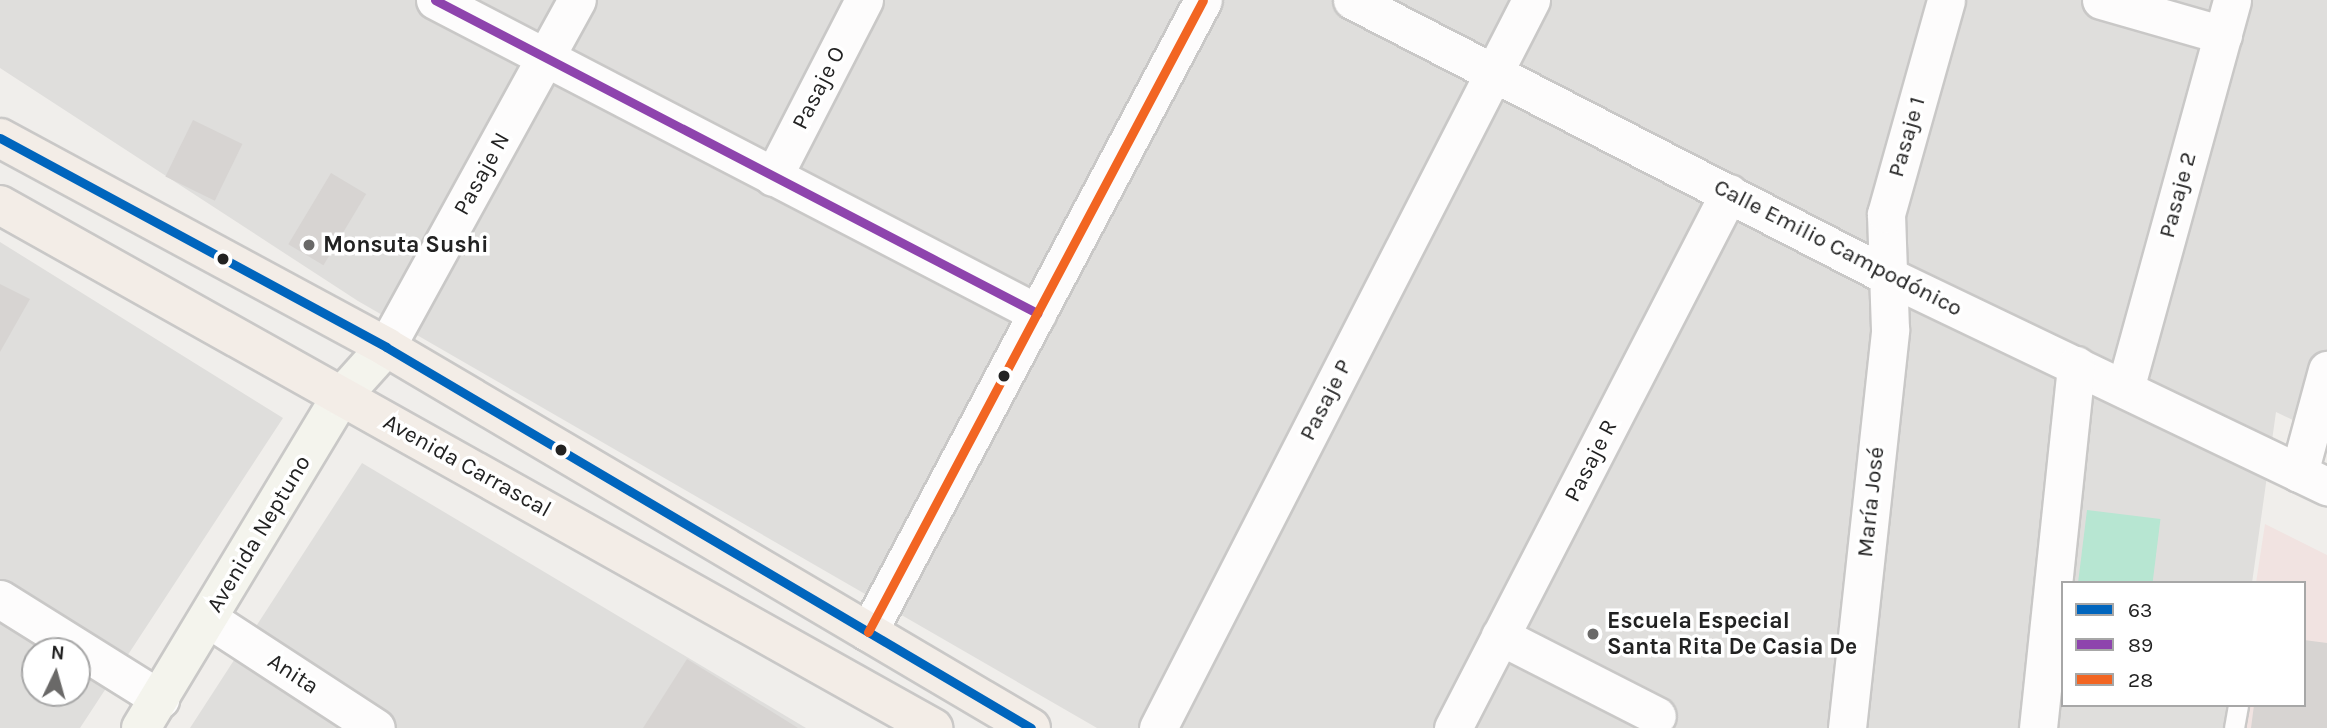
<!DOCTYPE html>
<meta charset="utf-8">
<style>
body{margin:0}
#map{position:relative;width:2327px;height:728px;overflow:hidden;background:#f0eeeb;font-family:Karla,sans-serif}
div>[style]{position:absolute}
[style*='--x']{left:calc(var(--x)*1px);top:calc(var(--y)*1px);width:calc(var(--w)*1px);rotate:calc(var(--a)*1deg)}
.residential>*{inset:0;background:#dfdedc}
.commercial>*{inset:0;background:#f1e3e1}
.pitch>*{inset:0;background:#b7e6d2;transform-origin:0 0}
.building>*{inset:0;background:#d7d4d2;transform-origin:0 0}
.roads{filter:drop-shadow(2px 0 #c9c8c7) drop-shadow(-2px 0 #c9c8c7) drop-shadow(0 2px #c9c8c7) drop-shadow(0 -2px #c9c8c7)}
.service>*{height:19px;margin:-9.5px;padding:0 9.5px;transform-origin:9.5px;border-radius:9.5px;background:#fdfcfc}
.minor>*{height:37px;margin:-18.5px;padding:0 18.5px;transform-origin:18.5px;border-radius:18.5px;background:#fdfcfc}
.secondary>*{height:38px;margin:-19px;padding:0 19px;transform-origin:19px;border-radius:19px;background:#f4f4ed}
.primary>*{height:38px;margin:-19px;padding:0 19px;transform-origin:19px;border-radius:19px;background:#f3ede7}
.bus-1>*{height:9px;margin:-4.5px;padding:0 4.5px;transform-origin:4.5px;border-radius:4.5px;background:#0065bd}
.bus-2>*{height:9px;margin:-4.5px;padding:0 4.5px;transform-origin:4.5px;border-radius:4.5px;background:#8e44ad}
.bus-3>*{height:9px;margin:-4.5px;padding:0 4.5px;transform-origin:4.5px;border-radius:4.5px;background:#f26522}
.dots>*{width:19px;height:19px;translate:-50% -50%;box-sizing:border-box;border:4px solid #fff;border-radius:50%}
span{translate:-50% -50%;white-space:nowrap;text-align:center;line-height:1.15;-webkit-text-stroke:7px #fff;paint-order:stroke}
.street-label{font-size:23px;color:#222}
.poi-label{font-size:23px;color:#222;font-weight:700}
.left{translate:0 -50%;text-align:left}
.legend{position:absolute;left:2061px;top:581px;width:245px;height:126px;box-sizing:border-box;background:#fff;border:2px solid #a7a7a7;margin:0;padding:9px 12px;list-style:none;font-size:21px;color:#222}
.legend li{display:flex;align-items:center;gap:14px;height:35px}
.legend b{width:35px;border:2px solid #a7a7a7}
.north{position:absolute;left:21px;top:637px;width:70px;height:70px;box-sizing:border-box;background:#fff;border:2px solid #a7a7a7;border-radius:50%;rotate:5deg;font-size:19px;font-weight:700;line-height:28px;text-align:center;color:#222}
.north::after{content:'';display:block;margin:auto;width:24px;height:32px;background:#6a6968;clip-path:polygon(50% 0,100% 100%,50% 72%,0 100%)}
</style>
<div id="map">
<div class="residential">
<i style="clip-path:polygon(0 0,2327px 0,2327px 436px,2276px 412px,2252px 583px,2063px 583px,2063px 705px,2234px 705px,2231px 728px,1097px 728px,358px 301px,0 68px)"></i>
<i style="clip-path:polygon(evenodd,0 242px,283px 418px,80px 728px,0 728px,0 242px,35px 651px,77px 651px,77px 693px,35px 693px,35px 651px)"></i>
<i style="clip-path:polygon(362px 463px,806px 728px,190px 728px)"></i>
</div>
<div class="commercial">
<i style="clip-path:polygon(2265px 524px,2327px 555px,2327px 728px,2232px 728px,2236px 705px,2304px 705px,2304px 583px,2256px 583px)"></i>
</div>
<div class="pitch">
<i style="left:2087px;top:510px;width:74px;height:74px;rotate:7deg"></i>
</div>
<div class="building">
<i style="left:193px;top:120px;width:55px;height:63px;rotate:26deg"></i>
<i style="left:331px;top:173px;width:41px;height:83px;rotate:31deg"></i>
<i style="clip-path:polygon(0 284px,30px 299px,0 352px)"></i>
<i style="clip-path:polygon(2304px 640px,2327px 643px,2327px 728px,2251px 728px,2254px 705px,2304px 705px)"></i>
<i style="clip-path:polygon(687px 659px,798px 728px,643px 728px)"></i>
</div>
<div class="roads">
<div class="service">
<i style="--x:2234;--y:728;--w:23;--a:-80"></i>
</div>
<div class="minor">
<i style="--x:435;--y:0;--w:679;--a:27.47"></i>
<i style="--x:1352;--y:0;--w:603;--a:27.25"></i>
<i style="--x:1888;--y:276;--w:487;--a:25.6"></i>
<i style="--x:2101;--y:0;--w:127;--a:16"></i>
<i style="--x:773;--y:177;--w:199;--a:-62.8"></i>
<i style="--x:386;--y:347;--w:396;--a:-61.2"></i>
<i style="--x:2125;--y:389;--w:403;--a:-74.6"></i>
<i style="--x:2299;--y:473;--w:107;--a:-74.8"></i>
<i style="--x:0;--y:599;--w:189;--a:32"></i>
<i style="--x:209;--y:619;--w:199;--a:33.1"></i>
<i style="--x:868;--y:632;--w:715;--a:-62.07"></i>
<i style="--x:1500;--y:636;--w:176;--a:27"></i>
<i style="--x:1158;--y:728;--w:818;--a:-62.87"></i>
<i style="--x:1453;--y:728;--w:602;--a:-62.71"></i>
<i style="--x:1847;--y:728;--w:401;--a:-83.8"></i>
<i style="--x:1890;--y:329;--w:115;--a:-92"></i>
<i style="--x:1886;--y:214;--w:222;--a:-74.3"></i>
<i style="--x:2038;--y:728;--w:365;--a:-84"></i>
</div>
<div class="secondary">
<i style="--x:141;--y:728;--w:387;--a:-58.9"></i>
<i style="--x:341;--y:397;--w:67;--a:-48"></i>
</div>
<div class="primary">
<i style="--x:0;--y:138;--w:439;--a:28.4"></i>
<i style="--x:386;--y:347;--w:749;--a:30.57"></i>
<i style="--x:0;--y:205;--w:1070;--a:29.27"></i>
</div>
</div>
<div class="bus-1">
<i style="--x:0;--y:138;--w:439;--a:28.4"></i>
<i style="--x:386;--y:347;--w:749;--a:30.57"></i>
</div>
<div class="bus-2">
<i style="--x:435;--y:0;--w:679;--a:27.47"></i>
</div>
<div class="bus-3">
<i style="--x:868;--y:632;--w:715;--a:-62.07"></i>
</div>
<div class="dots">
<i style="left:309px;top:245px;background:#6a6968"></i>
<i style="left:223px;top:259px;background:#222"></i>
<i style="left:1004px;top:376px;background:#222"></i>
<i style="left:561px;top:450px;background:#222"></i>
<i style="left:1593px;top:634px;background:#6a6968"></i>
</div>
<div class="street-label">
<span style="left:819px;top:88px;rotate:-63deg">Pasaje O</span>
<span style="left:1907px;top:137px;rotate:-74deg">Pasaje 1</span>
<span style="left:482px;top:174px;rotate:-61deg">Pasaje N</span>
<span style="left:2178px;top:195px;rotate:-75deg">Pasaje 2</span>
<span style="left:1838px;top:248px;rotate:27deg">Calle Emilio Campodónico</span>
<span style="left:1326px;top:400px;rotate:-63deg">Pasaje P</span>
<span style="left:1591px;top:461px;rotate:-63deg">Pasaje R</span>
<span style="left:467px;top:466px;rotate:29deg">Avenida Carrascal</span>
<span style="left:1871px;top:502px;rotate:-84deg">María José</span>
<span style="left:259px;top:534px;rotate:-59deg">Avenida Neptuno</span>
<span style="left:293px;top:674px;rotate:33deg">Anita</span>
</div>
<div class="poi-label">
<span class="left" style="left:323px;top:245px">Monsuta Sushi</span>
<span class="left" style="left:1607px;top:634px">Escuela Especial<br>Santa Rita De Casia De</span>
</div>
<ul class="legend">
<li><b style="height:9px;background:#0065bd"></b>63</li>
<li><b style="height:9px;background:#8e44ad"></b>89</li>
<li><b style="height:9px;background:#f26522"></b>28</li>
</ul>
<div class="north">N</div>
</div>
